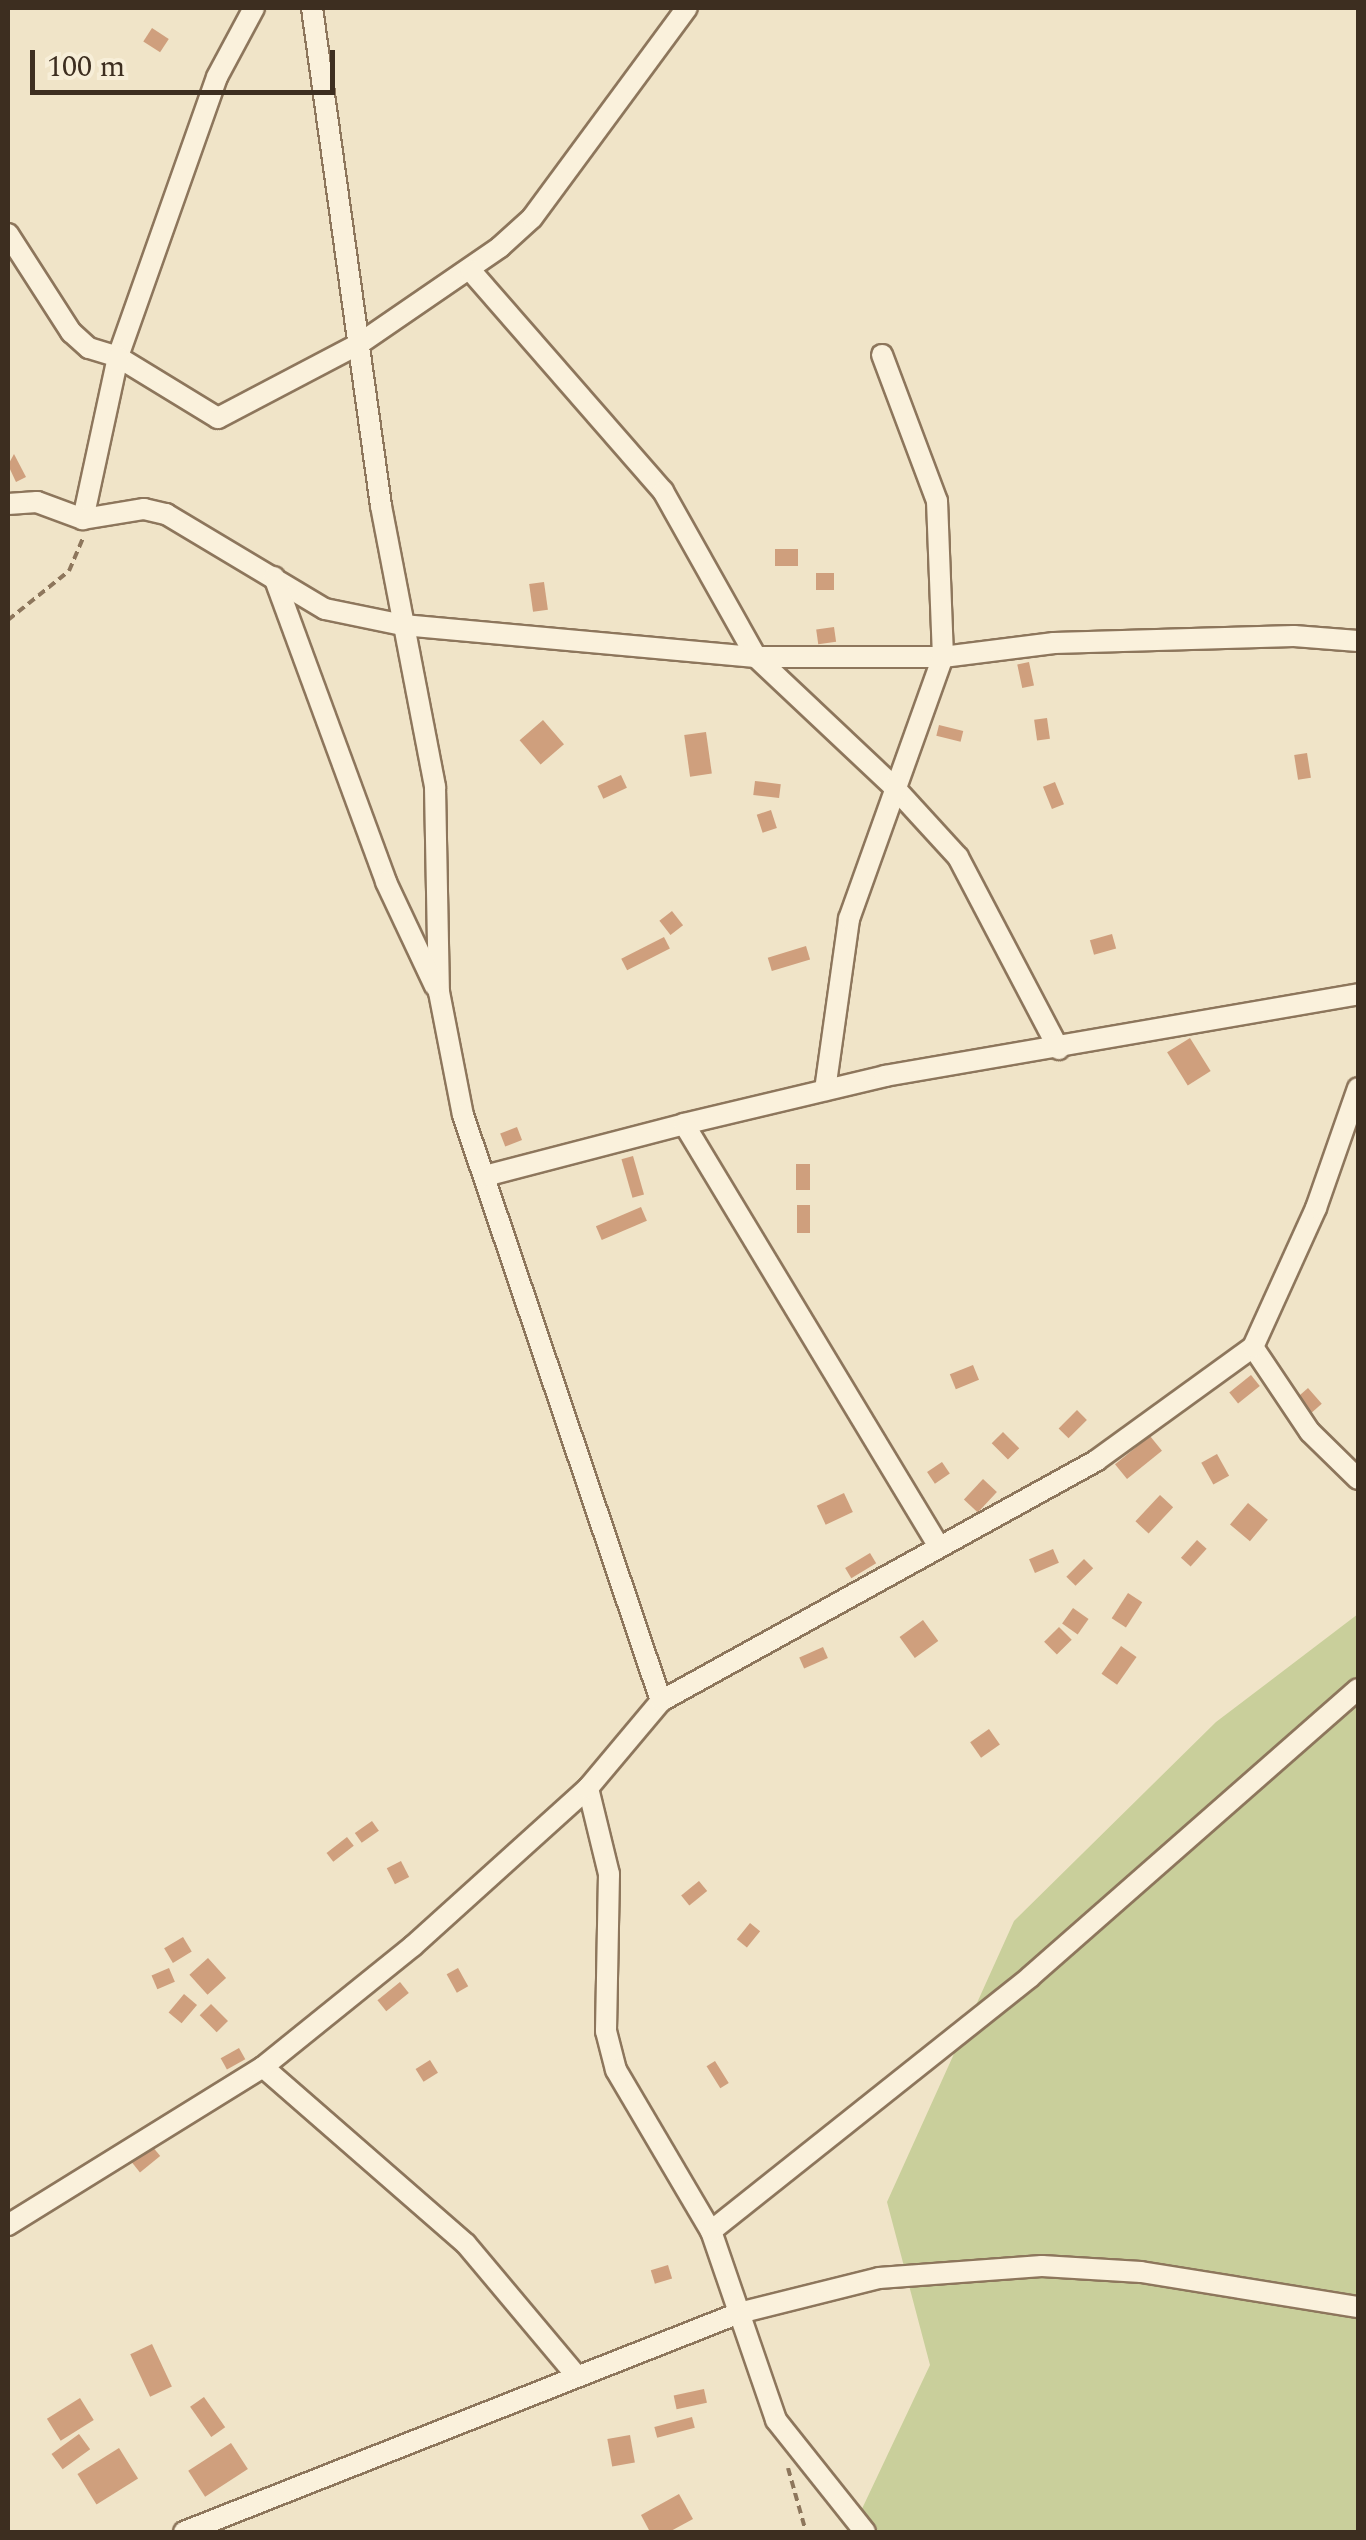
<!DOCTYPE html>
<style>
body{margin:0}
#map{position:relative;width:1366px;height:2540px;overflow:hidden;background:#f0e4c8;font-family:Spectral,serif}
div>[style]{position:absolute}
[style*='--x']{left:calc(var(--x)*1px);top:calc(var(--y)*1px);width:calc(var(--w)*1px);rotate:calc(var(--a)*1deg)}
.green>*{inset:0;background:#c9cf9b}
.building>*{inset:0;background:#cf9f7d;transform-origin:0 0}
.path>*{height:4px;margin-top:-2px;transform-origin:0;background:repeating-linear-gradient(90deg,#8d765c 0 8px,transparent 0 13px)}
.roads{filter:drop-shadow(2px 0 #8d765c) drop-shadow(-2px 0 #8d765c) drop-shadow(0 2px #8d765c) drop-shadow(0 -2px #8d765c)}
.street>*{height:20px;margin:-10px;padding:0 10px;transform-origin:10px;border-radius:10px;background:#faf1dc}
span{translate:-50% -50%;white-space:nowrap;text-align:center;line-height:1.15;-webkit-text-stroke:8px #f7eed8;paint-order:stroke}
.frame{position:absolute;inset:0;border:10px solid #3d2e20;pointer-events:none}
.scale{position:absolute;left:30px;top:50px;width:305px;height:45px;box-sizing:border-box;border:5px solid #3d2e20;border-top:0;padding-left:12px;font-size:30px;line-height:35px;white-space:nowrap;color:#3d2e20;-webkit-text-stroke:8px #f7eed8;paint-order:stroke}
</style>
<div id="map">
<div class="green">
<i style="clip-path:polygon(1358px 1614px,1358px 2532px,851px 2532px,930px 2365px,887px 2202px,1014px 1921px,1216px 1722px)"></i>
</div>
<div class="building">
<i style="left:152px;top:28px;width:20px;height:16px;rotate:33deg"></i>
<i style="clip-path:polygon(14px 454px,26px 477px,16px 482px,8px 465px)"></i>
<i style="left:798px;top:549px;width:17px;height:23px;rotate:90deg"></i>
<i style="left:816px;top:573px;width:18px;height:17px"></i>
<i style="left:544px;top:582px;width:28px;height:15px;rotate:82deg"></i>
<i style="left:834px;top:627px;width:15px;height:18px;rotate:82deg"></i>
<i style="left:1029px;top:662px;width:24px;height:12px;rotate:78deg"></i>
<i style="left:1047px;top:718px;width:21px;height:13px;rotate:82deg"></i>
<i style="left:543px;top:720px;width:32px;height:31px;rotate:49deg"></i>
<i style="left:939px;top:725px;width:25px;height:11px;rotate:14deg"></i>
<i style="left:706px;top:732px;width:42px;height:22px;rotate:82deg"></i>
<i style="left:1307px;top:753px;width:25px;height:13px;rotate:81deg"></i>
<i style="left:621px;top:775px;width:14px;height:26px;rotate:65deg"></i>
<i style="left:755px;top:781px;width:26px;height:14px;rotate:7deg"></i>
<i style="left:1055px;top:782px;width:24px;height:13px;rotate:68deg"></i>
<i style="left:771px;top:810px;width:19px;height:15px;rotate:72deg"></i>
<i style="left:672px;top:911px;width:18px;height:16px;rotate:52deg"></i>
<i style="left:1112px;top:934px;width:15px;height:23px;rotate:74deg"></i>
<i style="left:664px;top:937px;width:13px;height:48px;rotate:63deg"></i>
<i style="left:806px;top:946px;width:14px;height:40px;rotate:73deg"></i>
<i style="left:1190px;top:1038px;width:39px;height:27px;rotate:58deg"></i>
<i style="left:517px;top:1127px;width:14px;height:18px;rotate:69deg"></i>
<i style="left:633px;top:1156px;width:40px;height:12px;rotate:74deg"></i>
<i style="left:796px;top:1164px;width:14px;height:26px"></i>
<i style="left:797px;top:1205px;width:13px;height:28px"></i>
<i style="left:641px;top:1207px;width:15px;height:49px;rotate:67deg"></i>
<i style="left:973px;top:1365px;width:16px;height:25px;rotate:68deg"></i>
<i style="left:1251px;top:1375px;width:14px;height:28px;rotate:51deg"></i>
<i style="left:1308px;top:1388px;width:21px;height:17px;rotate:49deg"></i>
<i style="left:1077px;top:1410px;width:14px;height:26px;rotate:45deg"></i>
<i style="left:1003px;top:1432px;width:23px;height:16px;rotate:45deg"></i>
<i style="left:1150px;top:1436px;width:19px;height:45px;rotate:51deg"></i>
<i style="left:1217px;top:1454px;width:25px;height:18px;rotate:61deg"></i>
<i style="left:942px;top:1462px;width:14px;height:18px;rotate:56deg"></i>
<i style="left:983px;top:1479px;width:19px;height:28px;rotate:43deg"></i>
<i style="left:844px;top:1493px;width:21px;height:30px;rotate:65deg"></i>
<i style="left:1160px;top:1495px;width:18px;height:36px;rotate:43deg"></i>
<i style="left:1248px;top:1503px;width:26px;height:28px;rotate:40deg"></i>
<i style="left:1197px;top:1540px;width:13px;height:24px;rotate:42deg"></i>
<i style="left:1053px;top:1549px;width:15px;height:26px;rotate:67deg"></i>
<i style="left:870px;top:1553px;width:12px;height:29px;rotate:59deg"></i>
<i style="left:1084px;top:1559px;width:13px;height:25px;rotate:45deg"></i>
<i style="left:1128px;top:1593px;width:17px;height:30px;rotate:33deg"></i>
<i style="left:1073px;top:1608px;width:19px;height:19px;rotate:35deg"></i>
<i style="left:923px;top:1620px;width:26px;height:29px;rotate:54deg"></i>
<i style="left:1059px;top:1627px;width:18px;height:21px;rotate:45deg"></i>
<i style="left:1121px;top:1646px;width:19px;height:34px;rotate:35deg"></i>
<i style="left:823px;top:1647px;width:12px;height:26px;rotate:66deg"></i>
<i style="left:989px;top:1729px;width:19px;height:23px;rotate:55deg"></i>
<i style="left:372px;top:1821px;width:12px;height:21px;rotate:55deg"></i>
<i style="left:347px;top:1837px;width:11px;height:26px;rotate:52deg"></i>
<i style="left:401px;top:1861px;width:18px;height:16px;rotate:63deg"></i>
<i style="left:699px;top:1881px;width:13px;height:23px;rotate:51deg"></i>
<i style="left:750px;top:1923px;width:13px;height:21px;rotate:39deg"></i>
<i style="left:183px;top:1937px;width:17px;height:22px;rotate:59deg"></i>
<i style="left:208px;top:1958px;width:27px;height:25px;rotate:48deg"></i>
<i style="left:169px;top:1968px;width:15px;height:19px;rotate:67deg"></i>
<i style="left:458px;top:1968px;width:21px;height:13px;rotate:61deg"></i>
<i style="left:400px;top:1982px;width:14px;height:29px;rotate:51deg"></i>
<i style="left:184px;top:1994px;width:17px;height:24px;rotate:40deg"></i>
<i style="left:211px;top:2004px;width:24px;height:16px;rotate:45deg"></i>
<i style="left:239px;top:2048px;width:13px;height:21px;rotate:61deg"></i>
<i style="left:430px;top:2060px;width:15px;height:17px;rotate:58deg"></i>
<i style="left:715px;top:2061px;width:26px;height:10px;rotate:58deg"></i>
<i style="left:152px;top:2146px;width:13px;height:26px;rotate:51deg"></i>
<i style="left:668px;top:2265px;width:14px;height:18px;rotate:73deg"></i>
<i style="left:152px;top:2344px;width:47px;height:24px;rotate:65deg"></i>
<i style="left:704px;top:2389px;width:14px;height:31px;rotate:78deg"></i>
<i style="left:204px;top:2397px;width:37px;height:17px;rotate:55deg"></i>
<i style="left:80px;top:2398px;width:26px;height:39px;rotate:58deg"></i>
<i style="left:692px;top:2417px;width:11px;height:39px;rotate:75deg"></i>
<i style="left:79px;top:2434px;width:19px;height:34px;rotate:54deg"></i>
<i style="left:630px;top:2435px;width:28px;height:23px;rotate:80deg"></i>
<i style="left:231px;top:2443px;width:31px;height:51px;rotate:57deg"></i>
<i style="left:119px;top:2448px;width:36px;height:49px;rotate:58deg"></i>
<i style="clip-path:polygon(679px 2494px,693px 2519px,669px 2532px,650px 2532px,641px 2515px)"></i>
</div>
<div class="path">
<i style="--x:8;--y:620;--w:78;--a:-38.8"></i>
<i style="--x:69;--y:571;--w:36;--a:-67"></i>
<i style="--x:788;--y:2468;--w:66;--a:74.3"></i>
</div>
<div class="roads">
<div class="street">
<i style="--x:254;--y:8;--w:78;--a:118.2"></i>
<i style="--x:217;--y:77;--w:297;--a:109.5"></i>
<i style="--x:118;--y:357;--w:117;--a:31.4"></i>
<i style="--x:218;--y:418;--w:159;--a:-27.7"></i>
<i style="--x:359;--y:344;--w:171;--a:-34.5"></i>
<i style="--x:500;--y:247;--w:43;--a:-42.2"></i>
<i style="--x:532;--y:218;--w:261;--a:-53.6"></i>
<i style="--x:312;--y:8;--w:503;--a:82.11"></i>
<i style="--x:381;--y:506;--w:286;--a:79.1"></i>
<i style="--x:435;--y:787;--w:205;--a:88.9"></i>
<i style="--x:439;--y:992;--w:125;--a:79"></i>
<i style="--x:463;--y:1115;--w:619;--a:71.33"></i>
<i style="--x:8;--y:234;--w:117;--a:57.3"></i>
<i style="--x:71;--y:332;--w:24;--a:42"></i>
<i style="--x:89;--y:348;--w:30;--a:17"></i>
<i style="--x:118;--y:357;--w:166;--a:102.2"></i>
<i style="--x:471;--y:271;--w:292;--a:48.9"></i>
<i style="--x:663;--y:491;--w:190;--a:60.7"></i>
<i style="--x:756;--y:657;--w:188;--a:43.3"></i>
<i style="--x:893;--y:786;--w:96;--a:47.5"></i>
<i style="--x:958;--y:857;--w:217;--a:62.3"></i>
<i style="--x:8;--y:504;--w:29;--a:-4"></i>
<i style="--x:37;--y:502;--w:49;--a:20.3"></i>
<i style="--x:83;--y:519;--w:62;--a:-9.3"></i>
<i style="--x:144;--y:509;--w:23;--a:13"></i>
<i style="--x:166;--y:514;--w:185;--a:30.9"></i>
<i style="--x:325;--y:609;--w:80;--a:11.6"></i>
<i style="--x:403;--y:625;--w:354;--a:5.2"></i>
<i style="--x:756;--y:657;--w:187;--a:0"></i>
<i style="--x:943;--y:657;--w:112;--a:-7.2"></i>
<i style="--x:1054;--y:643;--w:240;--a:-1.7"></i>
<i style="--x:1294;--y:636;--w:64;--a:4.5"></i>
<i style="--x:274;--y:577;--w:325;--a:69.8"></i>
<i style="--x:386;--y:882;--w:115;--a:64.8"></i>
<i style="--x:825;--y:1090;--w:173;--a:-82"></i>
<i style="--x:849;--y:919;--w:278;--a:-70.3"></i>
<i style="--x:943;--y:657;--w:156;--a:-92.2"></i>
<i style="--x:937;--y:501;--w:156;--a:-110.6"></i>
<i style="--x:684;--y:1124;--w:207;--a:-13.4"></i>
<i style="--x:885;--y:1076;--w:480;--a:-9.8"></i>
<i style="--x:485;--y:1176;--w:206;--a:-14.6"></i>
<i style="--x:684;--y:1124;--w:489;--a:58.9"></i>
<i style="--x:1253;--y:1347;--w:102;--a:56.2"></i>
<i style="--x:1310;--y:1432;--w:67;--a:44.4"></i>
<i style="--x:588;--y:1788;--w:89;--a:76.3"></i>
<i style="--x:609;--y:1874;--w:157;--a:91.1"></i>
<i style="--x:606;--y:2031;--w:40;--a:75.6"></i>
<i style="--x:616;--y:2070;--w:187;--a:59.5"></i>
<i style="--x:711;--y:2231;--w:200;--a:71"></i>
<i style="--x:776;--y:2420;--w:143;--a:51.5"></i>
<i style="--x:263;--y:2067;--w:269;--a:41.1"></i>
<i style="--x:466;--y:2244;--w:170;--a:50"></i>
<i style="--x:8;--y:2225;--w:300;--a:-31.8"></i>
<i style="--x:263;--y:2067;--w:193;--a:-38.9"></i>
<i style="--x:413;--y:1946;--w:236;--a:-42.1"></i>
<i style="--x:588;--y:1788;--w:114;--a:-50"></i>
<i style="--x:661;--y:1701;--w:498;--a:-28.9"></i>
<i style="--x:1097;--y:1460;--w:193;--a:-35.9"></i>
<i style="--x:1253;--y:1347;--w:153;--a:-65.6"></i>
<i style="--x:1316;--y:1208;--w:127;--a:-70.7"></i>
<i style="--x:711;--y:2231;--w:408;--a:-38.5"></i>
<i style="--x:1030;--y:1977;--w:436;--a:-41.3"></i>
<i style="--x:184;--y:2532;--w:597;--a:-21.53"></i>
<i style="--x:739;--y:2313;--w:144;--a:-14"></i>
<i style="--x:879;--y:2278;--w:163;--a:-4.2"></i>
<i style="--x:1042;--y:2266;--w:99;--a:3.5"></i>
<i style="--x:1141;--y:2272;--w:220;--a:9.2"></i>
</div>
</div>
<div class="frame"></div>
<div class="scale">100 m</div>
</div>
